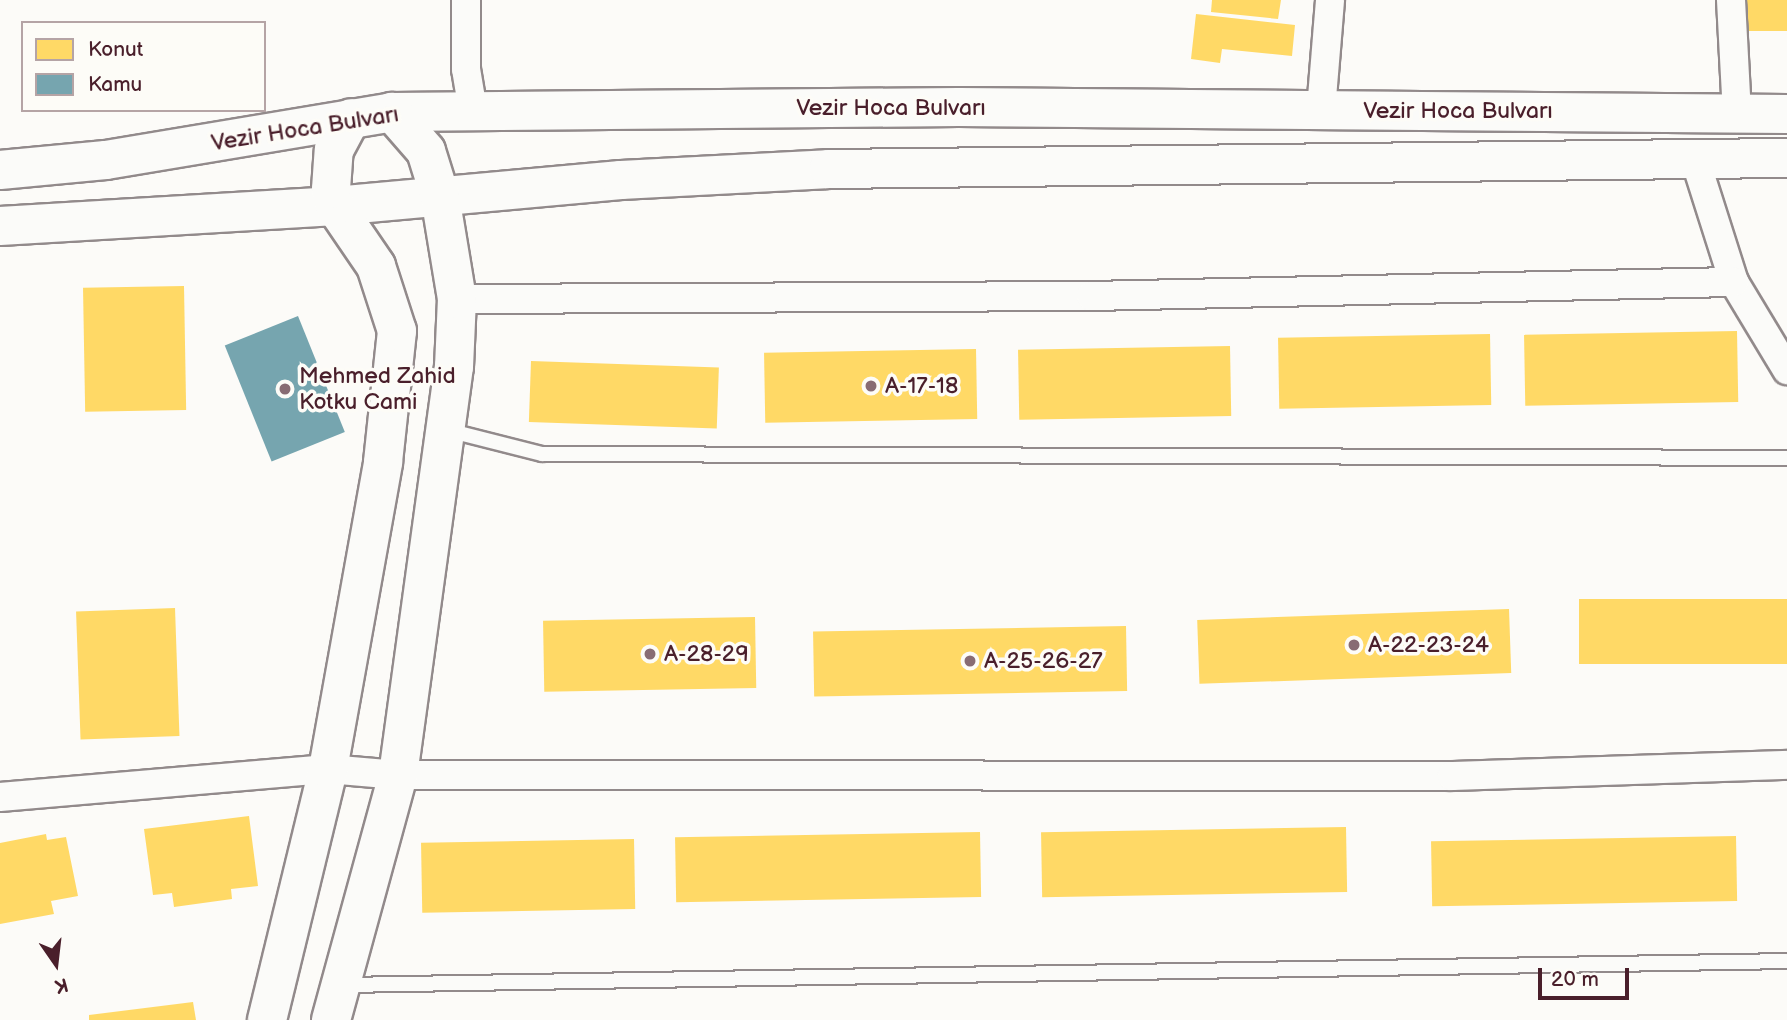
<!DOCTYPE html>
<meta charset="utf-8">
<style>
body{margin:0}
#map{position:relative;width:1787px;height:1020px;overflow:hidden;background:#fcfbf8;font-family:"Balsamiq Sans",sans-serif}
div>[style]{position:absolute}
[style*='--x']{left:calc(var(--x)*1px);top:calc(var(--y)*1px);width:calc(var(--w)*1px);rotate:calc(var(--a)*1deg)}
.homes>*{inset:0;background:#ffd966;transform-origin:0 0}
.public>*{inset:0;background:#76a5af;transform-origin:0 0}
.roads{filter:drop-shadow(2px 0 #928a8b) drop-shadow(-2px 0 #928a8b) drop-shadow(0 2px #928a8b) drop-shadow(0 -2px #928a8b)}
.service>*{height:14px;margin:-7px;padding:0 7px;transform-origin:7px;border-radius:7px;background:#fbfbf9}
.minor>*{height:28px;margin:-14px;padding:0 14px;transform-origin:14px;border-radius:14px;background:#fbfbf9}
.secondary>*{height:38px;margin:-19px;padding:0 19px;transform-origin:19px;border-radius:19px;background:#fbfbf9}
.dots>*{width:19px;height:19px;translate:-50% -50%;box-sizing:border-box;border:4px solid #fdfcf7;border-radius:50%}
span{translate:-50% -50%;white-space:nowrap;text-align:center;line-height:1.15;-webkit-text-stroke:7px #fdfcf7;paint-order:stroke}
.street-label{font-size:23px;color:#4a1f2b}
.poi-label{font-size:23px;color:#4a1f2b}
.left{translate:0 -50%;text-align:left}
.legend{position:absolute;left:21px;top:21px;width:245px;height:91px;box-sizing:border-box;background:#fdfcf7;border:2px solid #b5a4a5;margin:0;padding:9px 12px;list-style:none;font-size:21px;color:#4a1f2b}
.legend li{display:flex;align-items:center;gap:14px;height:35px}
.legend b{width:35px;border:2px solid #b5a4a5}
.north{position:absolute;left:21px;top:929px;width:70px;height:70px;-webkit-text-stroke:5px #fdfcf7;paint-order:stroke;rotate:166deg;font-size:19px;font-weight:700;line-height:28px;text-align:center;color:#4a1f2b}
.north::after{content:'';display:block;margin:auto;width:24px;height:32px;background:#4a1f2b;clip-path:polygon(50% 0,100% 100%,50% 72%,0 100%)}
.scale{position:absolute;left:1538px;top:968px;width:91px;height:32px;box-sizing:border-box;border:4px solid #4a1f2b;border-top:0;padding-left:9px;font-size:21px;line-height:24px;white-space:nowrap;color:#4a1f2b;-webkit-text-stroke:5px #fdfcf7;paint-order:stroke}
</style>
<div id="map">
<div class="homes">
<i style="clip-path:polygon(1212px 0,1281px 0,1278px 19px,1211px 12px)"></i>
<i style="left:1740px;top:0;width:47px;height:31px"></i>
<i style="clip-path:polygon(1196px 14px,1295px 25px,1292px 56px,1222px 49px,1220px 63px,1191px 59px)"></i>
<i style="left:184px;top:286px;width:124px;height:101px;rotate:89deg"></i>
<i style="left:1737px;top:331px;width:71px;height:213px;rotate:89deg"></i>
<i style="left:1490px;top:334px;width:71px;height:212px;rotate:89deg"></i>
<i style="left:1230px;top:346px;width:70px;height:212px;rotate:89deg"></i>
<i style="left:976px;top:349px;width:70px;height:212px;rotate:89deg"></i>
<i style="left:531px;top:361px;width:188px;height:61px;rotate:2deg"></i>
<i style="left:1787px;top:599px;width:65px;height:208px;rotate:90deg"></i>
<i style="left:175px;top:608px;width:128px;height:99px;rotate:88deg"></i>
<i style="left:1509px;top:609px;width:64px;height:312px;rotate:88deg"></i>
<i style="left:755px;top:617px;width:71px;height:212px;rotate:89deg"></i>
<i style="left:1126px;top:626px;width:65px;height:313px;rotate:89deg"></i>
<i style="clip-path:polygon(249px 816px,258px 886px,231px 889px,232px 899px,174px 907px,172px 893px,153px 895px,144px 829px)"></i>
<i style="left:1346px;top:827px;width:65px;height:305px;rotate:89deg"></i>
<i style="left:980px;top:832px;width:65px;height:305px;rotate:89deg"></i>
<i style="clip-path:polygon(46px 834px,47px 840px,66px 837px,78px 896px,51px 901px,54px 914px,0 924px,0 843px)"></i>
<i style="left:1736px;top:836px;width:65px;height:305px;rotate:89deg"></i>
<i style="left:634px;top:839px;width:70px;height:213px;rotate:89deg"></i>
<i style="clip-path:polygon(193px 1002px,196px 1020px,89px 1020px,89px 1015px)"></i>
</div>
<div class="public">
<i style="left:298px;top:316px;width:125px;height:79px;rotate:68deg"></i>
</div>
<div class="roads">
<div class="service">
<i style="--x:447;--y:430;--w:98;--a:14.2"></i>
<i style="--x:542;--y:454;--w:1245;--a:0.18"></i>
<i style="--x:343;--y:985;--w:1444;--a:-0.95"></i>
</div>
<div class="minor">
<i style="--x:466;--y:0;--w:69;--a:90"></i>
<i style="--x:466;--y:69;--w:43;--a:80.5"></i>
<i style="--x:1731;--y:0;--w:113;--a:87"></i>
<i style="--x:1321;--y:110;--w:110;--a:-85.3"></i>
<i style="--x:1694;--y:156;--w:132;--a:72.4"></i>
<i style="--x:1734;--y:282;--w:103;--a:58.9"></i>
<i style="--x:457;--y:299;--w:634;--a:-0.27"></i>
<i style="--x:1091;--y:296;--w:643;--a:-1.25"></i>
<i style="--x:0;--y:797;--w:329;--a:-4.9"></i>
<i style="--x:328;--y:769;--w:70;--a:4.9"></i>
<i style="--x:398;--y:775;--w:1054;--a:0.05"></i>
<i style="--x:1452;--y:776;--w:335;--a:-1.9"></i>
</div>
<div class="secondary">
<i style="--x:0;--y:170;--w:106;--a:-5.4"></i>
<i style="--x:106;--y:160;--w:290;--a:-9.5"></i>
<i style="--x:392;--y:112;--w:567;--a:-0.51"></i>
<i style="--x:959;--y:107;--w:828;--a:0.48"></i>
<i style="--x:0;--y:226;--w:336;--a:-3.4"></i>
<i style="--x:335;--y:206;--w:287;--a:-5.2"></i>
<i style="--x:621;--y:180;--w:208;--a:-3"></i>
<i style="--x:829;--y:169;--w:958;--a:-0.66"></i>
<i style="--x:267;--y:1020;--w:258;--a:-76.3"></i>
<i style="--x:328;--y:769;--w:312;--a:-79.8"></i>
<i style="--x:383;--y:462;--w:132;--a:-83.9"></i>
<i style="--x:397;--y:331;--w:68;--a:-107.9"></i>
<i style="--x:376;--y:266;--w:73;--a:-124.3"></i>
<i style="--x:335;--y:206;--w:17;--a:-103"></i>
<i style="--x:331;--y:189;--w:39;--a:-86"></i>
<i style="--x:334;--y:150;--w:36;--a:-62"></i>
<i style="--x:331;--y:1020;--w:254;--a:-74.7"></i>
<i style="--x:398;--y:775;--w:412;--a:-82.2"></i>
<i style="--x:454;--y:367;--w:68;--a:-87.5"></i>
<i style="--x:457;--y:299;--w:104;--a:-99.4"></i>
<i style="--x:440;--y:196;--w:47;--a:-107.3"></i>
<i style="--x:426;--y:151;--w:52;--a:-131.1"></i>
</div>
</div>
<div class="dots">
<i style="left:871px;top:386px;background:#886c73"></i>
<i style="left:285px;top:389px;background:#886c73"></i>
<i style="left:1354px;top:645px;background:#886c73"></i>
<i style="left:650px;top:654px;background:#886c73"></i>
<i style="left:970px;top:661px;background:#886c73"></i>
</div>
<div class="street-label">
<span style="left:891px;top:108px">Vezir Hoca Bulvarı</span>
<span style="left:1458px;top:111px">Vezir Hoca Bulvarı</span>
<span style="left:305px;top:129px;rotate:-9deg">Vezir Hoca Bulvarı</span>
</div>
<div class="poi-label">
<span class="left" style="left:299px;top:389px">Mehmed Zahid<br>Kotku Cami</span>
<span class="left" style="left:885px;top:386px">A-17-18</span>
<span class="left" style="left:1368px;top:645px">A-22-23-24</span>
<span class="left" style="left:664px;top:654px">A-28-29</span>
<span class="left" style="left:984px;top:661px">A-25-26-27</span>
</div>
<ul class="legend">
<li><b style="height:19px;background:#ffd966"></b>Konut</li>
<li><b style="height:19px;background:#76a5af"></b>Kamu</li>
</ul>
<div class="north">K</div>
<div class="scale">20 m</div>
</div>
